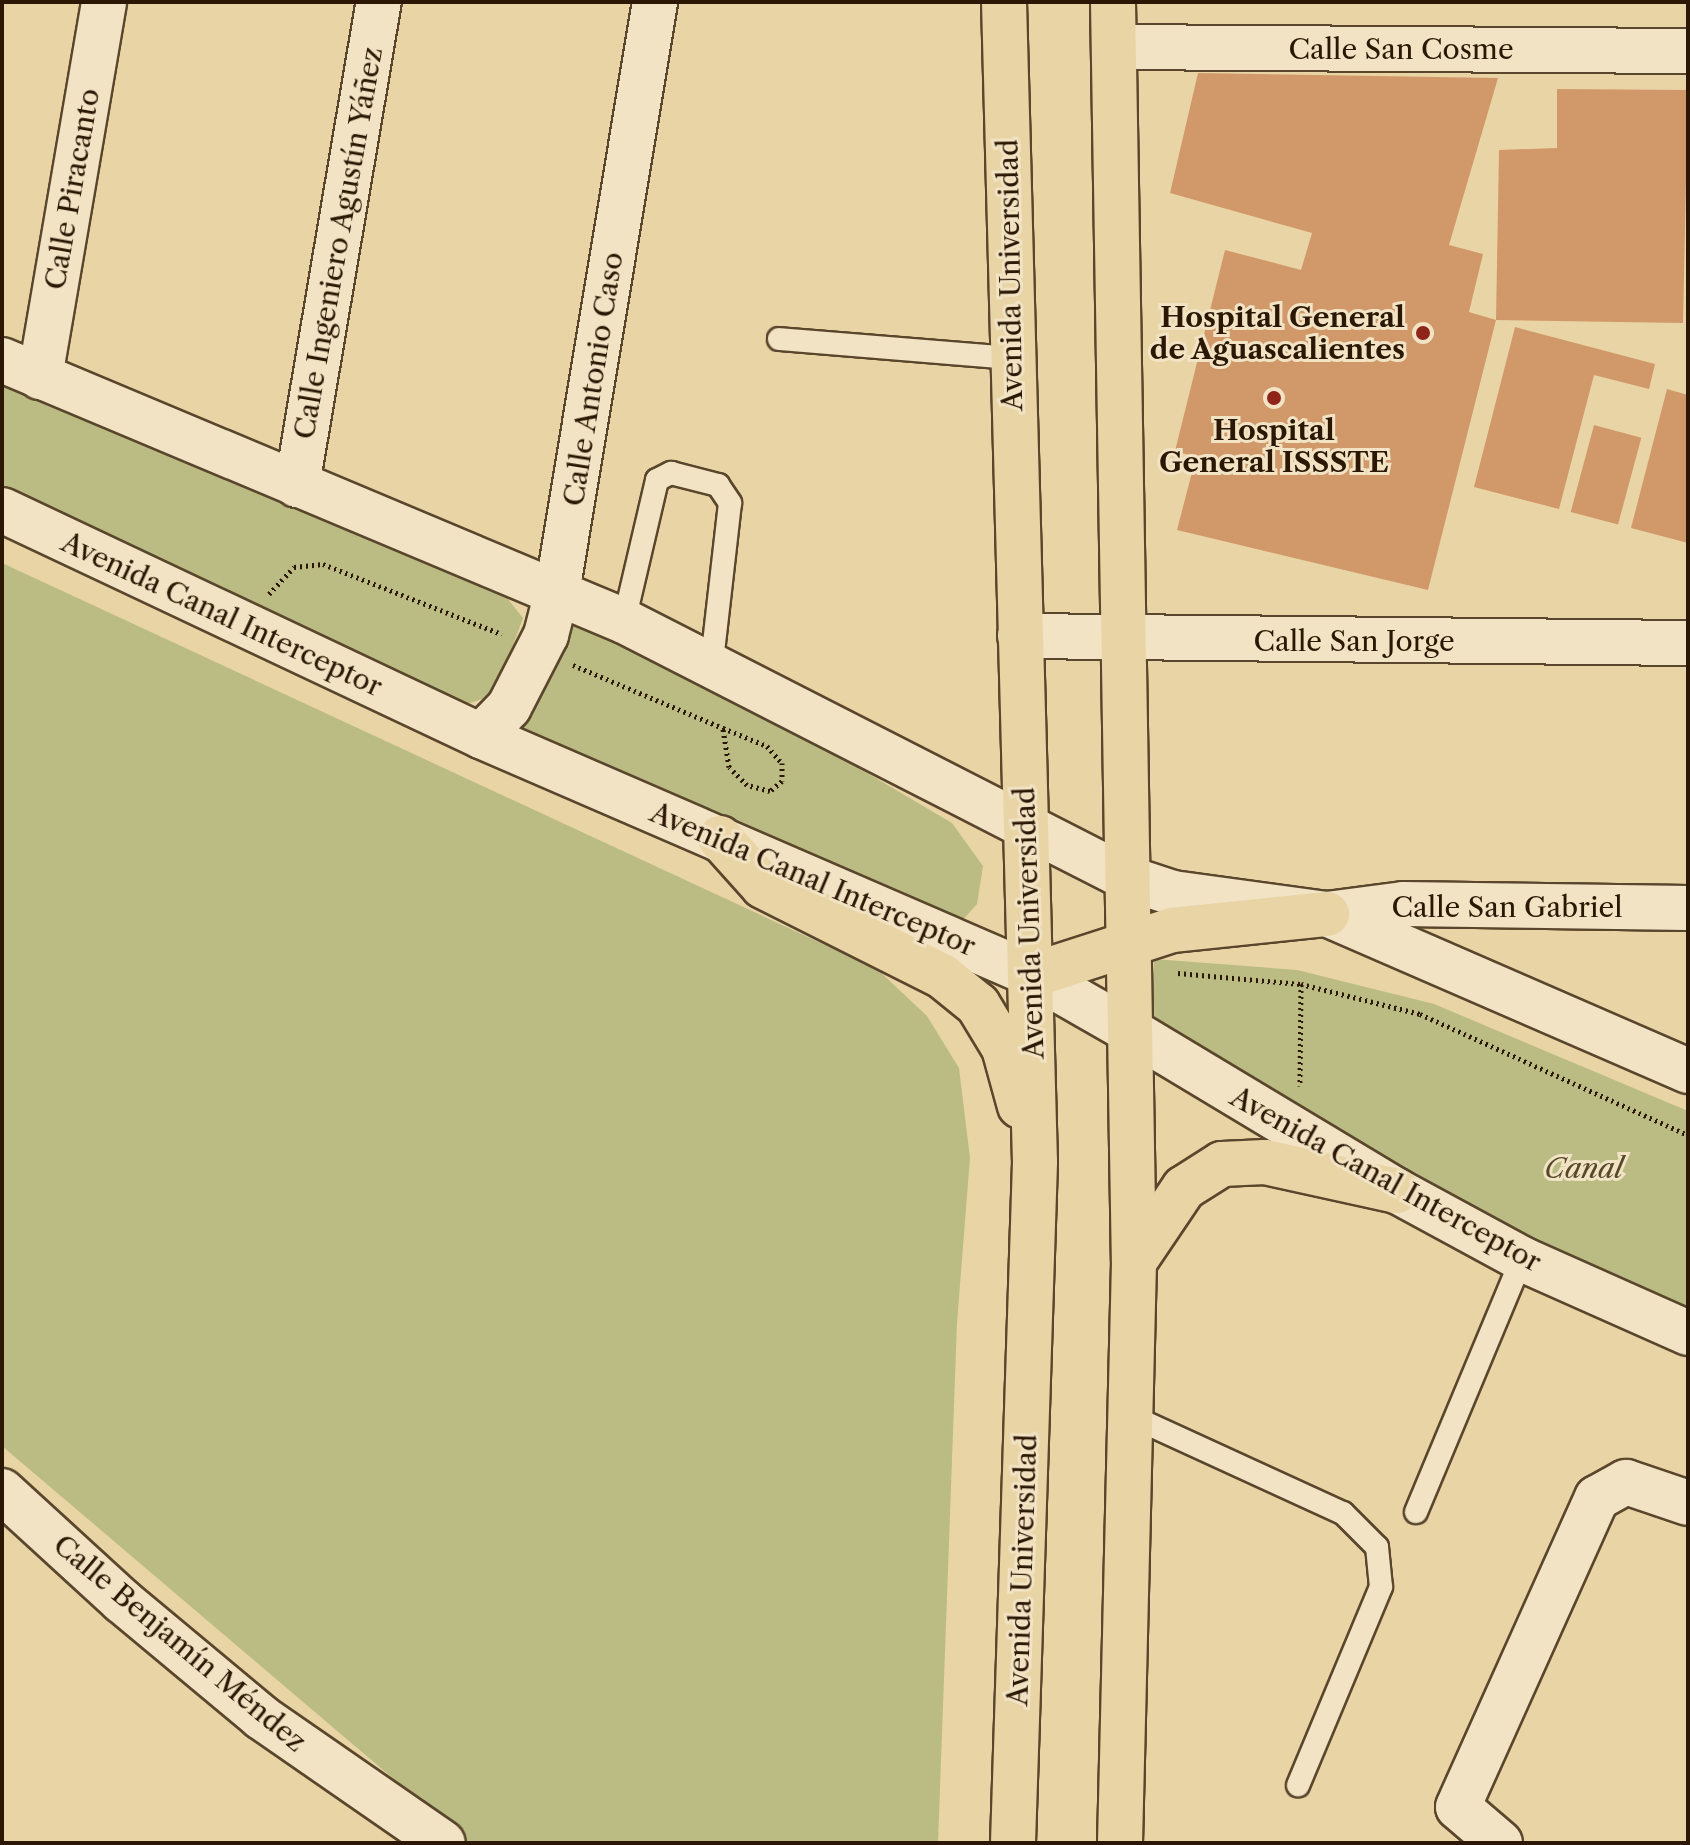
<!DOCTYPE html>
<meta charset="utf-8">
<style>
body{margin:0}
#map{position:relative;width:1690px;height:1845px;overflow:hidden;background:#e9d4a5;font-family:"Libre Caslon Text",serif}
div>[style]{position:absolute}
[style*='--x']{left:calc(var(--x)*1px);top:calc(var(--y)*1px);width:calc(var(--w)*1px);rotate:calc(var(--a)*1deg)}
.green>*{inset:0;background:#babc84}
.building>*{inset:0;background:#d1996a;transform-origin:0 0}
.path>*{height:5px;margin-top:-2.5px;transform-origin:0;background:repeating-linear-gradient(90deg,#2b1703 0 2px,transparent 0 6px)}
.roads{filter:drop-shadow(2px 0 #5a462c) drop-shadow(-2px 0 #5a462c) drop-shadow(0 2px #5a462c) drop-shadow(0 -2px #5a462c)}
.service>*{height:22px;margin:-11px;padding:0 11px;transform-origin:11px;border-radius:11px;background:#f1e3c4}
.minor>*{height:44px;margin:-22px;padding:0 22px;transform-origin:22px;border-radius:22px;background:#f1e3c4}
.tertiary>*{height:44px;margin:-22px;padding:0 22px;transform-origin:22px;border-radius:22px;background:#f1e3c4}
.secondary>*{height:44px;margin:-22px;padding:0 22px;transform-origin:22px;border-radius:22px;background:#f1e3c4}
.primary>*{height:44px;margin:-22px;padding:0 22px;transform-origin:22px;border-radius:22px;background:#e9d4a5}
.dots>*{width:22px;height:22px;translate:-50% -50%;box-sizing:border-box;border:4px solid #f1e3c4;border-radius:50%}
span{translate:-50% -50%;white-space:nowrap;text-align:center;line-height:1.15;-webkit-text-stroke:6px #f1e3c4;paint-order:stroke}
.street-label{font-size:28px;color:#2b1703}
.poi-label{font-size:28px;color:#2b1703;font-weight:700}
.right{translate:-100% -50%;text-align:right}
.park-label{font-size:28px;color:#56492a;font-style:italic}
.frame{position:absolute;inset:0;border:4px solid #2b1703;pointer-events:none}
</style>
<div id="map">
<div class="green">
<i style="clip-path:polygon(2px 381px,503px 593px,523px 618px,500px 681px,482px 699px,464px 705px,2px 487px)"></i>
<i style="clip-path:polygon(2px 563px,877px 969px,927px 1016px,959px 1068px,970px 1158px,957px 1323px,938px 1843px,469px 1843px,2px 1446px)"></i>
<i style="clip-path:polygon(572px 624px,716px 684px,952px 823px,983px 866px,977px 904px,960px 923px,890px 901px,522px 729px)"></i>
<i style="clip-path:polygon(1154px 959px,1297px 970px,1434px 1004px,1688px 1111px,1688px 1315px,1394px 1185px,1149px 1040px)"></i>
</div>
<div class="building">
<i style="clip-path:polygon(1198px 73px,1498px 78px,1449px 245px,1483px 254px,1469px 312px,1496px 320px,1428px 590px,1177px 530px,1196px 457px,1175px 451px,1225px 250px,1301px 270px,1312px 233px,1170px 193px)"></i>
<i style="clip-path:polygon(1557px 89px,1688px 90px,1683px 323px,1496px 320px,1499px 150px,1557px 148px)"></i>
<i style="clip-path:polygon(1515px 327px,1655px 364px,1649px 389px,1594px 375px,1559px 509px,1474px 487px)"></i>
<i style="clip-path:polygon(1667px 389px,1688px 395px,1688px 543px,1631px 528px)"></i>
<i style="left:1594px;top:425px;width:49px;height:90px;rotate:15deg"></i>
</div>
<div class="path">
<i style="--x:269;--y:594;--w:37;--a:-47"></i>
<i style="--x:294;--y:567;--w:29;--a:-6"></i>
<i style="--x:323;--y:564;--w:192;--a:21.4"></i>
<i style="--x:573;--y:665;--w:163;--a:22.8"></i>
<i style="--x:723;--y:728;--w:48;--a:22.2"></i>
<i style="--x:767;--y:746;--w:23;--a:49"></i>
<i style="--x:782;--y:763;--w:18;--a:90"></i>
<i style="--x:782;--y:781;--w:16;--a:140"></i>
<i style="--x:770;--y:791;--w:24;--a:-165"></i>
<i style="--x:747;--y:785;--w:25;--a:-135"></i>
<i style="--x:729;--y:767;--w:39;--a:-99"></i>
<i style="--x:1178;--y:973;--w:123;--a:5.1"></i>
<i style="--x:1301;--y:984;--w:102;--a:90.6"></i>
<i style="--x:1301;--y:984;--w:123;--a:14.1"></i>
<i style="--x:1420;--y:1014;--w:294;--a:24.3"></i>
</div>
<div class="roads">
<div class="service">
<i style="--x:779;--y:339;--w:234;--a:4.7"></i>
<i style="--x:624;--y:621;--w:145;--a:-76.8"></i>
<i style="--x:657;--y:480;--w:16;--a:-27"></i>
<i style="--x:671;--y:473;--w:49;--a:14.3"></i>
<i style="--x:718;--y:485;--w:22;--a:56"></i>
<i style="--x:730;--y:503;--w:160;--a:96.5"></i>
<i style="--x:1133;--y:1417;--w:231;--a:24.6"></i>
<i style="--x:1343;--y:1513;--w:48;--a:45"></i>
<i style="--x:1377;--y:1547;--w:40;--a:84.3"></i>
<i style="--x:1381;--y:1587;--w:215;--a:112.7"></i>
<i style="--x:1416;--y:1512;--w:274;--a:-67.3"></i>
</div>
<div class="minor">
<i style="--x:1114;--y:47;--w:574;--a:0.4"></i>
<i style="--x:40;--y:377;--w:380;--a:-80.3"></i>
<i style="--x:297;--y:485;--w:490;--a:-80.4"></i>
<i style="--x:1020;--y:636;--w:668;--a:0.6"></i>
<i style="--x:481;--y:736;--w:40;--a:-46"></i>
<i style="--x:509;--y:707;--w:81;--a:-62.8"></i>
<i style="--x:546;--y:635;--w:44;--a:-75.7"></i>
<i style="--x:557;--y:592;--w:598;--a:-80.57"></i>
<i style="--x:1327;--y:914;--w:77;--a:-7.5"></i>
<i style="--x:1403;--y:904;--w:285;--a:0.8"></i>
<i style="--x:2;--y:1491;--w:163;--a:42.5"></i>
<i style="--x:122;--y:1601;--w:181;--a:39.8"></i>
<i style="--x:261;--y:1717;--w:221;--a:34.7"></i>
<i style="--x:1500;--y:1843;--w:55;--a:-139.4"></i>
<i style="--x:1458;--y:1807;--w:339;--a:-65.8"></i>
<i style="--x:1597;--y:1498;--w:33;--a:-29"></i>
<i style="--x:1626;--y:1482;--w:65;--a:18.7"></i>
</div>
<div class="tertiary">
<i style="--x:1127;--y:878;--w:48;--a:18.1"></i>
<i style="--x:1173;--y:893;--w:155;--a:7.8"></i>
<i style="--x:1327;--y:914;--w:394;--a:23.5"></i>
<i style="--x:1129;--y:1030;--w:313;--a:31"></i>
<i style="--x:1397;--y:1191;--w:142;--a:28.5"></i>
<i style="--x:1522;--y:1259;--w:182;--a:24"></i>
</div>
<div class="secondary">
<i style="--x:2;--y:360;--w:675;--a:22.76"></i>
<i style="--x:624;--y:621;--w:565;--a:27.06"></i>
<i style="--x:2;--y:510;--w:530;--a:25.26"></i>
<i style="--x:481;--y:736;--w:602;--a:23.41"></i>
<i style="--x:1033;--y:975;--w:111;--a:29.8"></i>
</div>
<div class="primary">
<i style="--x:1004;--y:2;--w:1160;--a:88.47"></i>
<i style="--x:1035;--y:1162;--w:681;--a:91.85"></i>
<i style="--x:1113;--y:2;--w:1260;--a:89.05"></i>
<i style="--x:1134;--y:1262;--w:581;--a:91.38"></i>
<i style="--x:720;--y:838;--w:64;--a:48.1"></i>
<i style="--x:763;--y:886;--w:200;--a:26.7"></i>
<i style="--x:942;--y:976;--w:46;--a:38.9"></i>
<i style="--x:978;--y:1005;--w:50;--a:58.8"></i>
<i style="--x:1004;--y:1048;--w:60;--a:74.6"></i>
<i style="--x:1033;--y:975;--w:146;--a:-17.9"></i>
<i style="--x:1172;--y:930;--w:156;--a:-5.9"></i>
<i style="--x:1134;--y:1262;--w:89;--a:-56"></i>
<i style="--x:1184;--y:1188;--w:45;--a:-32.3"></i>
<i style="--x:1222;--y:1164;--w:43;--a:-2.7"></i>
<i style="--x:1265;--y:1162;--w:135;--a:12.4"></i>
</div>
</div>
<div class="dots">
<i style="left:1423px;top:333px;background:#8f2418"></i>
<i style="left:1274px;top:398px;background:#8f2418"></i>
</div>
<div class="street-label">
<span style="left:1401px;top:49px">Calle San Cosme</span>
<span style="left:72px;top:189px;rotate:-80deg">Calle Piracanto</span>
<span style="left:338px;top:243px;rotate:-80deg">Calle Ingeniero Agustín Yáñez</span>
<span style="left:1010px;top:275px;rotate:-91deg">Avenida Universidad</span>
<span style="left:593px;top:379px;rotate:-81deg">Calle Antonio Caso</span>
<span style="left:222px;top:614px;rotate:25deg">Avenida Canal Interceptor</span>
<span style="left:1354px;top:641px">Calle San Jorge</span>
<span style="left:813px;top:879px;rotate:23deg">Avenida Canal Interceptor</span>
<span style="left:1507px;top:907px">Calle San Gabriel</span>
<span style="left:1029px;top:923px;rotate:-92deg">Avenida Universidad</span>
<span style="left:1386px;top:1179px;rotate:29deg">Avenida Canal Interceptor</span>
<span style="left:1022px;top:1570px;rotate:-88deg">Avenida Universidad</span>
<span style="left:180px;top:1643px;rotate:40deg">Calle Benjamín Méndez</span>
</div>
<div class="poi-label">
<span class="right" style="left:1405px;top:333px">Hospital General<br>de Aguascalientes</span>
<span style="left:1274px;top:446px">Hospital<br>General ISSSTE</span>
</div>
<div class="park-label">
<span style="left:1584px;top:1168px">Canal</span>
</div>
<div class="frame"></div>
</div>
